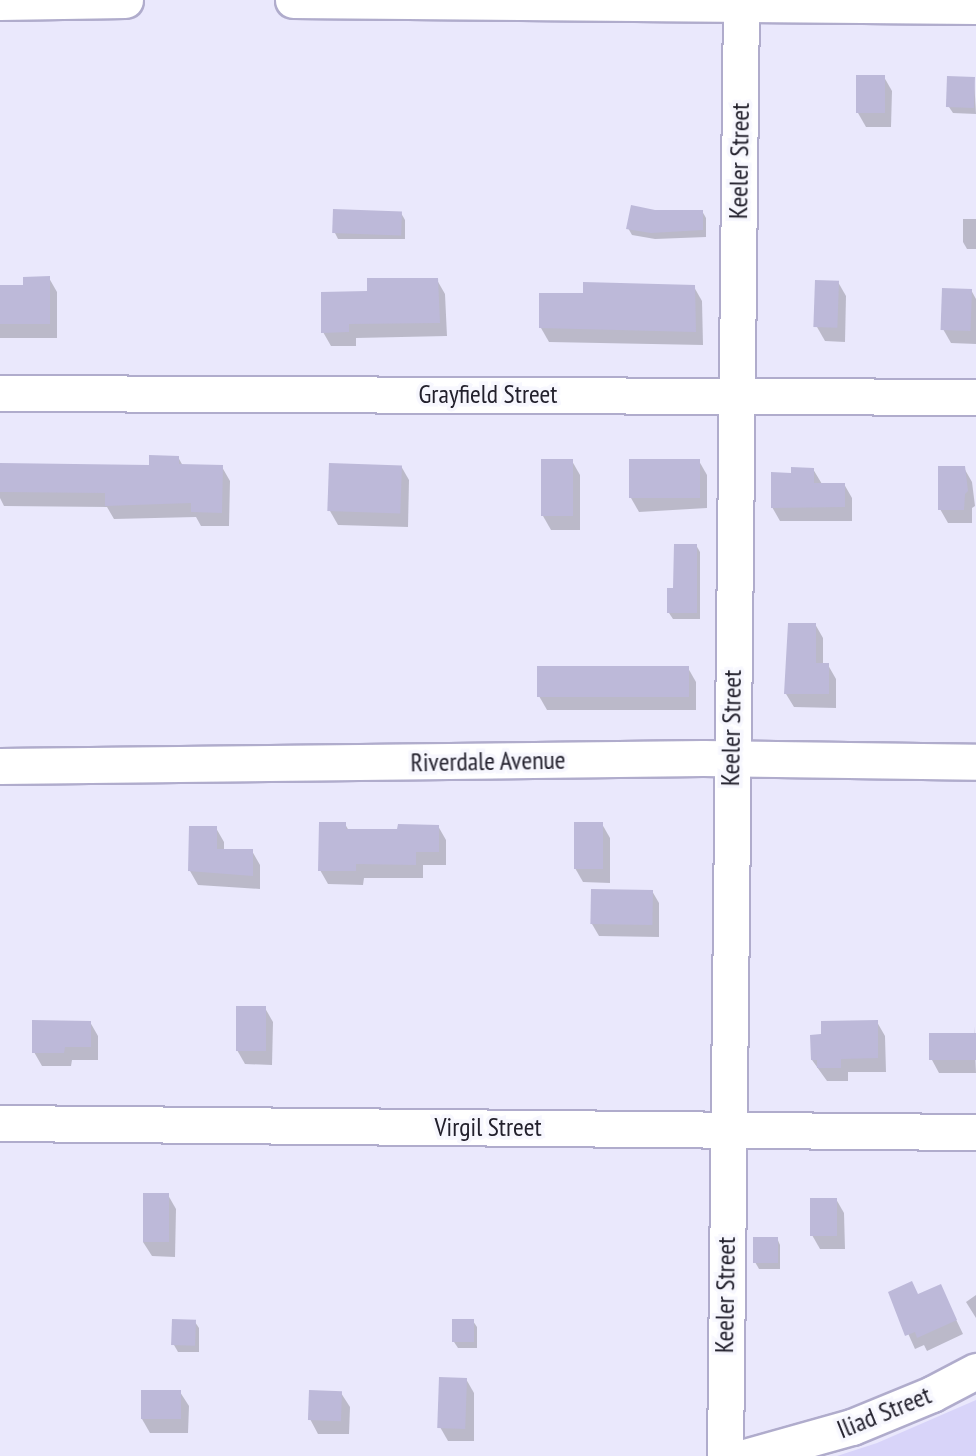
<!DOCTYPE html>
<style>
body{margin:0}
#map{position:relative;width:976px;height:1456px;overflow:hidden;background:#eae8fc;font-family:"PT Sans Narrow",sans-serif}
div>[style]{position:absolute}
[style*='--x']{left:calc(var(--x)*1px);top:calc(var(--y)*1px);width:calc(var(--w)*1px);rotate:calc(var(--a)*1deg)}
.green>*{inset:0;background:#d8d4f9}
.shadow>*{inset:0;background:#0003}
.building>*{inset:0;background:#bdb9d9;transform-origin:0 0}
.roads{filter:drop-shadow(2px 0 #b0accc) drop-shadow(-2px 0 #b0accc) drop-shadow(0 2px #b0accc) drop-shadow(0 -2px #b0accc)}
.minor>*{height:35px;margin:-17.5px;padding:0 17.5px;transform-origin:17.5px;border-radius:17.5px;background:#fff}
span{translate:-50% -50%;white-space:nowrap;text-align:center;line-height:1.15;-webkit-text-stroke:7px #f7f7fe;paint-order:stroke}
.street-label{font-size:26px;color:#22202c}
</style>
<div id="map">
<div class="green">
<i style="clip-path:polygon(976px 1400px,976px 1456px,837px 1456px,877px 1443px)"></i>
</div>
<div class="shadow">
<i style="clip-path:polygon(884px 77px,892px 91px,891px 127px,866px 127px,858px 113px)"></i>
<i style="clip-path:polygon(974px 78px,976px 114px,953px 113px,949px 107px)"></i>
<i style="clip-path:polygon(702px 211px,706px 218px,706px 237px,655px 239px,632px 235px,628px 228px,655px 212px)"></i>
<i style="clip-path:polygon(401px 213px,405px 220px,405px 239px,338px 239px,335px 233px)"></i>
<i style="clip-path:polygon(963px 219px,976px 219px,976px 249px,967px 249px,963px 242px)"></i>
<i style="clip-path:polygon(49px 278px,57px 292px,57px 338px,0 338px,0 287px,25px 287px)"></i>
<i style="clip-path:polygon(437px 280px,445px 294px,447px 336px,356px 338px,356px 346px,331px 346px,323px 332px,369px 293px)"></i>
<i style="clip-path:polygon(838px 282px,846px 296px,845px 342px,825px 341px,817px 327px)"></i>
<i style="clip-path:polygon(694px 287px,702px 301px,703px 345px,549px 342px,541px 328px,584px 295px)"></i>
<i style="clip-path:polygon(971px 290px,976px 299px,976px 344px,951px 343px,943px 329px)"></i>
<i style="clip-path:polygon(178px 457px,183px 466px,222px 467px,230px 481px,229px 526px,201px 526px,196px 517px,114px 519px,107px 507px,4px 506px,0 498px,0 465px,151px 466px)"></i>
<i style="clip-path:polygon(543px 460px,572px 461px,580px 475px,580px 530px,551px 530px,543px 516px)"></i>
<i style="clip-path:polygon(699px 461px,707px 475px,707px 508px,639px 512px,631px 498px)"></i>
<i style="clip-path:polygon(401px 466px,409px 480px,408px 527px,338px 525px,330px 511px)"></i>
<i style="clip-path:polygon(964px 468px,972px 482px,975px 506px,972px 508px,972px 523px,948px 523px,940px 509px)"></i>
<i style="clip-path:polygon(813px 469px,822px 484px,844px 484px,852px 498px,852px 521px,780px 521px,772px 507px,793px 474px)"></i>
<i style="clip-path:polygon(696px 545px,700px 552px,700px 619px,673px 619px,669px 613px)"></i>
<i style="clip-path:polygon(815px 624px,823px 638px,823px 665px,828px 665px,836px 679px,836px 708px,794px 707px,786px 694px)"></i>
<i style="clip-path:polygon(688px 668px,696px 682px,696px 710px,547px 710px,539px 696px)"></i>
<i style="clip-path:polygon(345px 824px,349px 831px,399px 831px,438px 826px,446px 840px,446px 865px,423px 865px,423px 878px,364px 878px,363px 885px,328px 884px,320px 870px)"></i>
<i style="clip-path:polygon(602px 824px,610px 838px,610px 883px,583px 882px,575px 868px)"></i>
<i style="clip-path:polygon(216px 828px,224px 842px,224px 851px,252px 851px,260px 865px,260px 889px,198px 885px,190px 871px)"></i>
<i style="clip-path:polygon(652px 891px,659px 903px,659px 937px,599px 936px,592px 924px)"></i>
<i style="clip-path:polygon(265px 1008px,273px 1022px,272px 1065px,245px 1064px,237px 1050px)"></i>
<i style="clip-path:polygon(90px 1022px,98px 1036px,98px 1060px,72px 1060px,71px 1066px,42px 1066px,34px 1052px)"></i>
<i style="clip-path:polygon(877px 1022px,885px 1036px,886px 1072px,848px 1072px,848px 1081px,827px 1081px,812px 1060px)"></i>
<i style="clip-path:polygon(974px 1026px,976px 1073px,939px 1073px,932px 1060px,974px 1035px)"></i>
<i style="clip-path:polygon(168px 1195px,176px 1209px,175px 1257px,152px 1256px,143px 1242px)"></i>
<i style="clip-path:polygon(836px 1199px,844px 1213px,845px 1249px,820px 1249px,812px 1235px)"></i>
<i style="clip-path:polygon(777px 1238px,780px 1245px,780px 1269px,759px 1269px,755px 1262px)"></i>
<i style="clip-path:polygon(940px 1286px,963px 1334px,927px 1351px,924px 1345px,915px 1349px,890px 1293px,918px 1295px)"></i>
<i style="clip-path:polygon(976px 1295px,976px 1318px,966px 1302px)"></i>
<i style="clip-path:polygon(473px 1321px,477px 1327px,477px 1348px,458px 1348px,454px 1342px)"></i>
<i style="clip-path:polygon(195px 1322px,199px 1328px,199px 1352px,178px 1352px,174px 1345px)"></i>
<i style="clip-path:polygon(466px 1379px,474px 1393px,474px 1441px,448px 1441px,440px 1427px)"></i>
<i style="clip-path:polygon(180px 1392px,189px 1406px,188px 1433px,150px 1433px,142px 1419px)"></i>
<i style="clip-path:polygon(341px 1393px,350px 1407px,349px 1434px,318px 1434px,310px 1419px)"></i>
</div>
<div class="building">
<i style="left:856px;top:75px;width:29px;height:38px"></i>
<i style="left:947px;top:76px;width:28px;height:31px;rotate:2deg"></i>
<i style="clip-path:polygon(631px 205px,655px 210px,703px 210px,703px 230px,651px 233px,626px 229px)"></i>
<i style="left:333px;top:209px;width:69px;height:24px;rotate:2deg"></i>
<i style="clip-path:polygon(50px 276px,50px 324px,0 324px,0 285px,23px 285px,23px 277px)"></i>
<i style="clip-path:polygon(367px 278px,438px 278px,440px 323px,349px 324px,349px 332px,321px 333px,321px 292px,367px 291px)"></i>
<i style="left:815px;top:280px;width:24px;height:47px;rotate:2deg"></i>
<i style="clip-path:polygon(583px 282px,695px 285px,696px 332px,539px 328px,539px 293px,583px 293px)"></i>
<i style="left:942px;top:288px;width:30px;height:42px;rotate:2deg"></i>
<i style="clip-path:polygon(149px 455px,179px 456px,179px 464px,223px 465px,222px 513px,191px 512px,191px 503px,105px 506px,105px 493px,0 492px,0 463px,149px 465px)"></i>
<i style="left:541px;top:459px;width:32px;height:57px"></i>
<i style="left:629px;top:459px;width:71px;height:39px"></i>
<i style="left:329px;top:463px;width:73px;height:48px;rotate:2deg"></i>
<i style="clip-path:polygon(938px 466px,965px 466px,968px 491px,965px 494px,964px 510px,938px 510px)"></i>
<i style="clip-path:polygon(791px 467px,814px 468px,814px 483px,845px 483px,845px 507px,771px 508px,771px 472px,791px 473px)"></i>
<i style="clip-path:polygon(674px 544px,697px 544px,697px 613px,667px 613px,667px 588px,673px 588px)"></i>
<i style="clip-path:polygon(788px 623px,816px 623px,816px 663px,829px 663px,829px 694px,784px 694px)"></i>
<i style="left:537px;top:666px;width:152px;height:31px"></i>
<i style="clip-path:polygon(319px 822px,346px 822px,346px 829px,397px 829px,398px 824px,439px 825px,439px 852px,416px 852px,416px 865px,356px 864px,356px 871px,318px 871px)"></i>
<i style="left:574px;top:822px;width:29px;height:47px"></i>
<i style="clip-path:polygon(189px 826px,217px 826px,217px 849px,253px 849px,253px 876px,188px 871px)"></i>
<i style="left:591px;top:889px;width:62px;height:35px;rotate:1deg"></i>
<i style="left:236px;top:1006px;width:30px;height:45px"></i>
<i style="clip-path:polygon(32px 1020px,91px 1021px,91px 1047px,65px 1047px,64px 1053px,32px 1053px)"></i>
<i style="clip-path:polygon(878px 1020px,878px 1058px,841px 1059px,841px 1068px,817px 1068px,817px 1060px,811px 1060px,810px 1035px,821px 1034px,821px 1021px)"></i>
<i style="left:976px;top:1033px;width:27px;height:47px;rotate:90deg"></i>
<i style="left:143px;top:1193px;width:26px;height:49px"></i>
<i style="left:810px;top:1198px;width:27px;height:38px"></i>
<i style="left:753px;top:1237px;width:25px;height:26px"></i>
<i style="clip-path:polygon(912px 1281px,918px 1294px,941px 1284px,957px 1320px,917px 1338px,915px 1332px,905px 1336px,888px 1292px)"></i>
<i style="left:172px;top:1319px;width:24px;height:26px;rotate:2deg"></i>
<i style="left:452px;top:1319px;width:22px;height:23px"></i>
<i style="left:439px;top:1377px;width:28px;height:51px;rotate:2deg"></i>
<i style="left:141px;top:1390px;width:40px;height:29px"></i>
<i style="left:309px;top:1390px;width:33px;height:30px;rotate:2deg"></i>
</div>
<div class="roads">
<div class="minor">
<i style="--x:293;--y:0;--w:683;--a:0.5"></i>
<i style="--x:0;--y:2;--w:125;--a:-0.9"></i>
<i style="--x:0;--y:393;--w:976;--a:0.23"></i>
<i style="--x:0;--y:766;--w:703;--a:-0.65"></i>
<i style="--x:703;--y:758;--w:273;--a:0.8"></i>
<i style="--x:0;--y:1123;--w:976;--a:0.53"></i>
<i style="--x:725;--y:1456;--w:1456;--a:-89.37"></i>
<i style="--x:748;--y:1456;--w:108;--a:-15.6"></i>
<i style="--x:852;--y:1427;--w:87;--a:-22.4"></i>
<i style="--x:932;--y:1394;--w:50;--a:-27.6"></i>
</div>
</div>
<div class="street-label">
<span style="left:739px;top:161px;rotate:-89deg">Keeler Street</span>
<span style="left:488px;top:394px">Grayfield Street</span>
<span style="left:731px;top:728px;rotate:-89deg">Keeler Street</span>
<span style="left:488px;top:761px;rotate:-1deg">Riverdale Avenue</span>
<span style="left:488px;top:1127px">Virgil Street</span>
<span style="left:725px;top:1295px;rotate:-89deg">Keeler Street</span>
<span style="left:884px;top:1412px;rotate:-22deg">Iliad Street</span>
</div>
</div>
